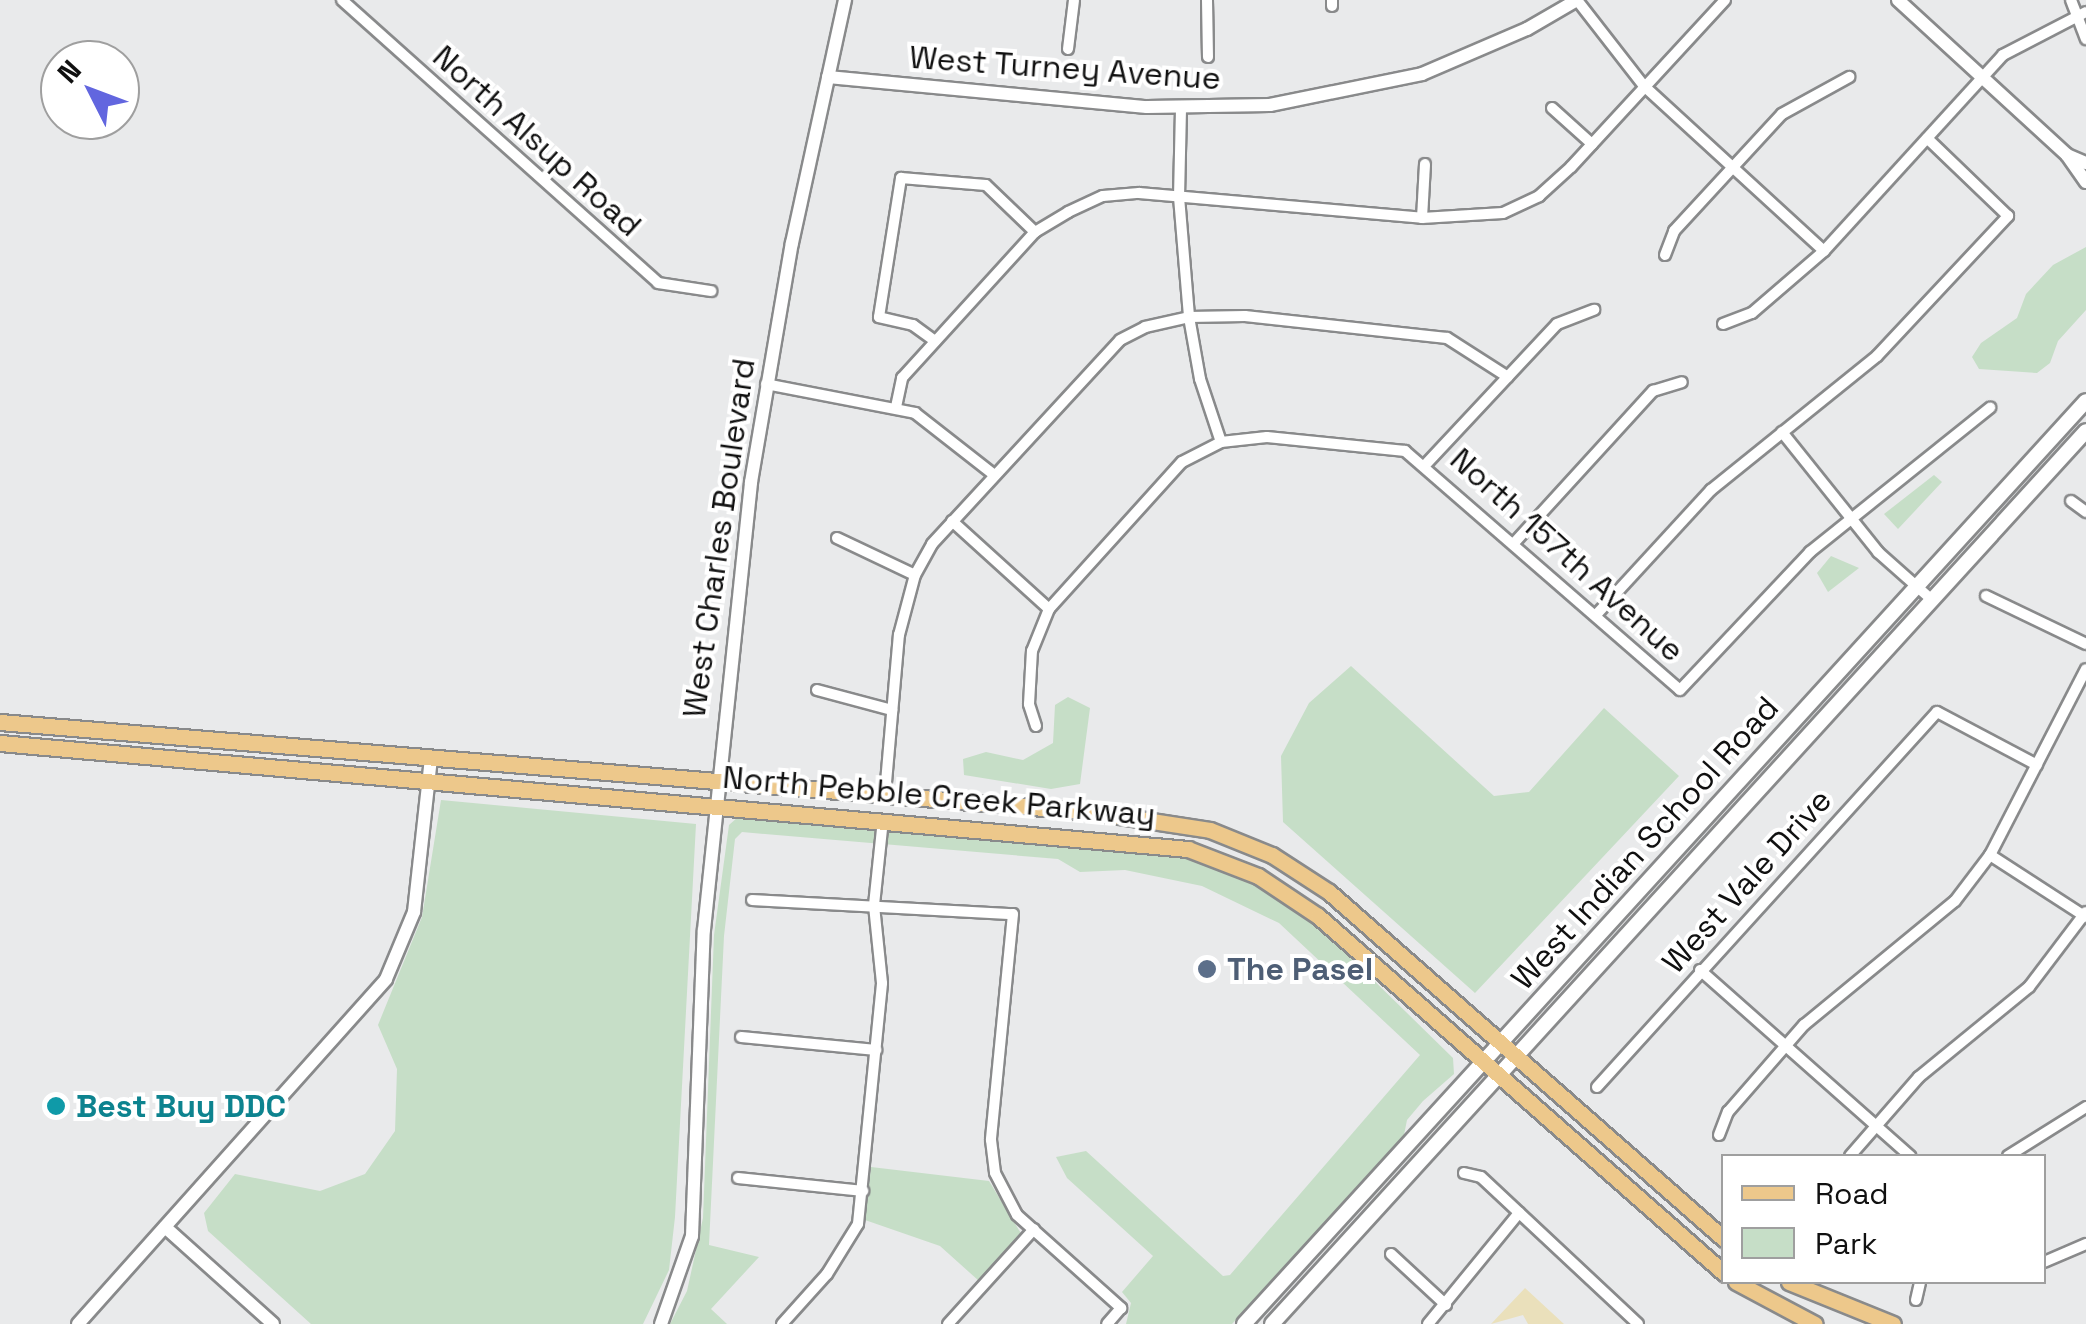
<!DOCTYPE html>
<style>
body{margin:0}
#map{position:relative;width:2086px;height:1324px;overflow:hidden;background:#e9eaeb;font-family:"Space Grotesk",sans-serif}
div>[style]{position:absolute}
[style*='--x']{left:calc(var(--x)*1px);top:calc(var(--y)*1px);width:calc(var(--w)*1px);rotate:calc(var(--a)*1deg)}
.green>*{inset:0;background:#c6dec7}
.sand>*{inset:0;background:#eae0bb}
.roads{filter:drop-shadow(2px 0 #898a8b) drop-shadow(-2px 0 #898a8b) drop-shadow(0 2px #898a8b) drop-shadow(0 -2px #898a8b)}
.minor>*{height:10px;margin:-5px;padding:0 5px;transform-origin:5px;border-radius:5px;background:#fff}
.tertiary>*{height:12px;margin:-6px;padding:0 6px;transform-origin:6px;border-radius:6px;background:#fff}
.secondary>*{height:14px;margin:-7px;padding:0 7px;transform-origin:7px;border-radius:7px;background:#fff}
.primary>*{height:15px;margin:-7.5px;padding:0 7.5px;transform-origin:7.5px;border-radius:7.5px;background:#edc88b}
.dots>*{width:28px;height:28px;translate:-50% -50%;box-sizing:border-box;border:5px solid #fff;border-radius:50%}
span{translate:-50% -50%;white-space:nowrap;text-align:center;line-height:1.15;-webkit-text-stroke:8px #fff;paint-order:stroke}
.street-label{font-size:32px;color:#101010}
.service-label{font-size:32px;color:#4e5e75;font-weight:700}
.left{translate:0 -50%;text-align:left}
.culture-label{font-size:32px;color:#0d838f;font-weight:700}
.legend{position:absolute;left:1721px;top:1154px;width:325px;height:130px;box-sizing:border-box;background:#fff;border:2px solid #9f9f9f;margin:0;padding:12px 18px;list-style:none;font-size:30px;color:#101010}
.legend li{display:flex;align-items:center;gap:20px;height:50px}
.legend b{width:50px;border:2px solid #9f9f9f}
.north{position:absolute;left:40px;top:40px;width:100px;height:100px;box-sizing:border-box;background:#fff;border:2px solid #9f9f9f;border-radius:50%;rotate:312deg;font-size:28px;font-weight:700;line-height:40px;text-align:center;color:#101010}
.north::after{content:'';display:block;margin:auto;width:35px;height:45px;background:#6266df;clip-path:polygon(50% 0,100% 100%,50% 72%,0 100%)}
</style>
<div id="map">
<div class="green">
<i style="clip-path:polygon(2086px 247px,2086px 310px,2058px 341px,2050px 363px,2037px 373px,1979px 369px,1972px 357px,1981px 343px,2017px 318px,2026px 294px,2053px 265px)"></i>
<i style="clip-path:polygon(1934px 475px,1942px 482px,1898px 529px,1884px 514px)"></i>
<i style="clip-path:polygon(1831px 556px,1859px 568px,1828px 592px,1817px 573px)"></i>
<i style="clip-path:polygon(1351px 666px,1494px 796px,1529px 792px,1604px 708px,1679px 776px,1475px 993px,1283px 822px,1281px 756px,1309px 703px)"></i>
<i style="clip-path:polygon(1068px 697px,1090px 708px,1080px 784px,1051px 789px,964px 775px,963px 759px,986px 752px,1023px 760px,1053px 743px,1055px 705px)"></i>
<i style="clip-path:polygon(441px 800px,696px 824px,675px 1217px,669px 1270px,643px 1324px,311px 1324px,208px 1231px,204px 1213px,235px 1174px,320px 1191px,365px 1174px,395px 1131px,397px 1069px,378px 1025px,422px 917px)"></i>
<i style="clip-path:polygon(738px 817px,1175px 853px,1213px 864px,1255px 882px,1310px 918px,1453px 1058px,1454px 1074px,1423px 1101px,1407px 1120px,1404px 1135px,1232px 1324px,1126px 1324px,1131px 1303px,1122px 1292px,1153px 1256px,1067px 1178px,1056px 1157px,1086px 1151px,1223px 1276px,1230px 1275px,1420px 1055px,1279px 923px,1202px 886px,1125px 870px,1080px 872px,1058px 859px,742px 832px,735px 839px,724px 936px,709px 1245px,759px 1257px,711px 1309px,727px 1324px,670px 1324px,687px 1291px,703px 1218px,714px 935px,729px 825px)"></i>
<i style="clip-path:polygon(871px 1167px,989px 1181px,1022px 1235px,979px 1281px,940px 1246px,865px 1220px)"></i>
</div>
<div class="sand">
<i style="clip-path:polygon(1525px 1288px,1564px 1324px,1528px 1324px,1523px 1315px,1491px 1324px)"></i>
</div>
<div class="roads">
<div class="minor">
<i style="--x:342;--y:0;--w:424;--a:41.8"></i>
<i style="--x:658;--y:283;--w:54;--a:8.6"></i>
<i style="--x:1207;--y:0;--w:57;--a:89"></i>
<i style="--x:1577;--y:0;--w:109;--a:52.1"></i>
<i style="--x:1644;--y:86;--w:244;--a:42.5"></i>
<i style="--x:2071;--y:0;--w:42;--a:69"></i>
<i style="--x:1332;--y:6;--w:6;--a:-90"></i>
<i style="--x:1068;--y:49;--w:49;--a:-83"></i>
<i style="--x:1552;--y:108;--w:54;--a:42"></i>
<i style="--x:1181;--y:109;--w:88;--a:91.3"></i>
<i style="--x:1179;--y:197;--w:120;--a:85.2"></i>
<i style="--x:1189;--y:317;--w:63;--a:79.9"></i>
<i style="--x:1200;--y:379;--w:66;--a:71.6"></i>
<i style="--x:1422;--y:218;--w:54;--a:-86.8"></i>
<i style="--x:1665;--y:255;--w:26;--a:-69"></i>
<i style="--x:1674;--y:231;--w:159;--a:-47.3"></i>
<i style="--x:1782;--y:114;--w:77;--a:-28.9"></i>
<i style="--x:1723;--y:324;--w:31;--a:-21"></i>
<i style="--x:1752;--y:313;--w:95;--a:-40.7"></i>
<i style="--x:1824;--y:251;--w:265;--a:-47.6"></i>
<i style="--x:2003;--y:55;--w:93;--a:-27.4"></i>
<i style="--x:935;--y:341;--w:27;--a:-144"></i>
<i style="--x:913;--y:325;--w:35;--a:-167"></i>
<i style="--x:879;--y:317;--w:141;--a:-81"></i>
<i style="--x:901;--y:178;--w:85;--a:4.7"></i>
<i style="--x:986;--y:185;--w:68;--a:43.8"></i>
<i style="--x:766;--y:384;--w:152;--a:11"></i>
<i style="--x:915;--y:413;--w:99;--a:38"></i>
<i style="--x:896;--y:407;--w:30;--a:-78"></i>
<i style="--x:902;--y:378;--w:197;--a:-47.7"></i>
<i style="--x:1035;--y:232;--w:39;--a:-31"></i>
<i style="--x:1068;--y:212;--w:38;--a:-25"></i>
<i style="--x:1103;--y:196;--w:36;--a:-5"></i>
<i style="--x:1139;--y:193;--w:284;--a:5"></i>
<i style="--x:1422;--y:218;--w:81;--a:-3.5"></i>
<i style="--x:1503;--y:213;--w:40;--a:-25"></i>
<i style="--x:1539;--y:196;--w:43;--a:-42.2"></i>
<i style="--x:1571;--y:167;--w:227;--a:-47.3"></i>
<i style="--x:1782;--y:432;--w:154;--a:51.3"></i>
<i style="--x:1878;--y:552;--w:72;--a:41.6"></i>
<i style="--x:1427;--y:463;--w:190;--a:-46.9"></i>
<i style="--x:1557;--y:324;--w:40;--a:-21"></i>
<i style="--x:2071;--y:501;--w:19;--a:36"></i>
<i style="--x:952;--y:521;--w:131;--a:42.2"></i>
<i style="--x:837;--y:538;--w:86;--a:25.4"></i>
<i style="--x:1515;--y:542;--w:205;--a:-47.6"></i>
<i style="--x:1653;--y:391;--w:30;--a:-17"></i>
<i style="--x:1986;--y:596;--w:111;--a:25.6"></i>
<i style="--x:1596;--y:615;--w:170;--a:-47.4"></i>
<i style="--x:1711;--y:490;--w:213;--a:-38.9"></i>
<i style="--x:1877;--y:356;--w:192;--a:-46.9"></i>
<i style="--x:2008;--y:216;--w:112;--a:-136.1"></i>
<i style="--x:817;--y:690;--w:78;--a:14.9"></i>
<i style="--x:1036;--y:726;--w:23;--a:-108"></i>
<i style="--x:1029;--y:704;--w:53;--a:-86.8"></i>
<i style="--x:1032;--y:651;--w:45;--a:-68"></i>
<i style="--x:1049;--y:609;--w:198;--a:-47.9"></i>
<i style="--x:1182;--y:462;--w:44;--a:-27.1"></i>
<i style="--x:1221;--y:442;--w:46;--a:-6.2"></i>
<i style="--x:1267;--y:437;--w:139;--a:5.8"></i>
<i style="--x:1405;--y:451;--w:364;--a:41"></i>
<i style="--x:1680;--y:690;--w:190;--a:-46.7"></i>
<i style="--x:1810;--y:552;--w:231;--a:-38.7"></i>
<i style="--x:885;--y:794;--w:160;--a:-85"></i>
<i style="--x:899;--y:635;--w:62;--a:-75.1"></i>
<i style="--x:915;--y:575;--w:35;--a:-61"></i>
<i style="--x:932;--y:544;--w:277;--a:-47.3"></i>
<i style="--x:1120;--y:340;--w:28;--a:-27"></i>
<i style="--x:1145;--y:327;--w:45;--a:-12.8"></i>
<i style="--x:1189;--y:317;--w:56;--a:-1"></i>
<i style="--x:1245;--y:316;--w:203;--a:6.2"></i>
<i style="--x:1447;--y:338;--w:72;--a:32.6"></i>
<i style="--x:1990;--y:855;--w:114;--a:32.9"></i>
<i style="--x:752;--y:900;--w:261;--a:3.1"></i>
<i style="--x:1013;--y:914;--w:227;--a:95.6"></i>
<i style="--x:991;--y:1140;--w:33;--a:83"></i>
<i style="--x:995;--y:1173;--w:47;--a:62.4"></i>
<i style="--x:1017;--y:1215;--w:140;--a:41.8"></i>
<i style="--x:1121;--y:1308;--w:21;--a:131"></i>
<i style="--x:1700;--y:970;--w:281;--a:41.5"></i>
<i style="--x:741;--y:1037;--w:136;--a:5.5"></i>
<i style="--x:1597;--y:1087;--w:506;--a:-47.8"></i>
<i style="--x:1937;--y:712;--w:113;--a:27.9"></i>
<i style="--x:1719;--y:1135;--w:25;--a:-69"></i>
<i style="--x:1728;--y:1112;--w:116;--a:-48.9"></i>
<i style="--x:1804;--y:1025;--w:195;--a:-39.4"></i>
<i style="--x:1955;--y:901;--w:58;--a:-52.7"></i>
<i style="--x:1990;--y:855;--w:209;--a:-62.7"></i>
<i style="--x:1850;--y:1156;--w:105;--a:-48.9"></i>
<i style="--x:1919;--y:1077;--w:142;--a:-39.3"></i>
<i style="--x:2029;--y:987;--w:94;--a:-52.8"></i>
<i style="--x:2008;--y:1156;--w:92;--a:-32.1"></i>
<i style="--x:1464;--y:1173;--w:17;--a:13"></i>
<i style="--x:1481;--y:1177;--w:215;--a:43.1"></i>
<i style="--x:738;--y:1178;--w:126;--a:5.9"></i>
<i style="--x:1391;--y:1254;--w:75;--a:42.8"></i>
<i style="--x:2044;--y:1262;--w:46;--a:-23.2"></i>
<i style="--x:1916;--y:1300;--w:18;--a:-77"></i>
<i style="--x:782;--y:1324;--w:67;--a:-48"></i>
<i style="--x:827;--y:1274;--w:59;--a:-58.2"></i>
<i style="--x:858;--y:1224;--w:242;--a:-84.3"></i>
<i style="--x:882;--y:983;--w:78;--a:-95.9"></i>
<i style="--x:874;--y:905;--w:85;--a:-84"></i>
<i style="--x:948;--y:1324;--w:128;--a:-47.8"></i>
<i style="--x:1428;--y:1324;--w:144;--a:-50.7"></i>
</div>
<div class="tertiary">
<i style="--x:1898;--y:0;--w:229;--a:42.5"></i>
<i style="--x:2067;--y:155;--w:33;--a:55"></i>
<i style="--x:828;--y:77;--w:320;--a:5.4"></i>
<i style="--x:1147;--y:107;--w:123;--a:-0.9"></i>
<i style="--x:1270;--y:105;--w:155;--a:-11.5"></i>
<i style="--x:1422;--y:74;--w:114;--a:-23.2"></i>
<i style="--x:1527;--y:29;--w:58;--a:-30.1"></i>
<i style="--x:2067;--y:155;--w:21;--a:23"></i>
<i style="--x:165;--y:1227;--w:145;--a:41.9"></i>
<i style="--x:78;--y:1324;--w:462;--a:-48.2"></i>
<i style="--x:386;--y:979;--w:73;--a:-67.3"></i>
<i style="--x:414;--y:912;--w:154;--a:-83.7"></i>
<i style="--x:661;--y:1324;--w:93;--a:-70.6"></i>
<i style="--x:692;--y:1236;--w:306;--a:-87.8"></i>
<i style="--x:704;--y:930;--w:450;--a:-84"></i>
<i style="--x:751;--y:482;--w:242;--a:-80.3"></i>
<i style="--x:792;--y:243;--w:249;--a:-77.7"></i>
</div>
<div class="secondary">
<i style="--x:1244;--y:1324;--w:1249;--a:-47.63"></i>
<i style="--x:1272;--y:1324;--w:1208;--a:-47.65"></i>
</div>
<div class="primary">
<i style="--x:0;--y:722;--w:1097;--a:4.71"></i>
<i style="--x:1093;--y:812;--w:118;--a:8.7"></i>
<i style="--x:1210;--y:830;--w:67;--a:22"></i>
<i style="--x:1272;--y:855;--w:68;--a:33"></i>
<i style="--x:1329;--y:892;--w:526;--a:41.3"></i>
<i style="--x:0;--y:743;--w:1193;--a:5.1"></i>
<i style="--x:1188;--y:849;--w:75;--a:21.1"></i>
<i style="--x:1258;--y:876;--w:72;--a:33.7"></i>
<i style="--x:1318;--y:916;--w:541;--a:41.33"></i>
<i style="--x:1736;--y:1282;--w:89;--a:28"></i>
<i style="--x:1789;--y:1282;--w:112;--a:22"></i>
</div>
</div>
<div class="dots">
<i style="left:1207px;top:969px;background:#5c6f8a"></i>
<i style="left:56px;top:1106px;background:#0f9aa8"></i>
</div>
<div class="street-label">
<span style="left:1065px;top:68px;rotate:4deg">West Turney Avenue</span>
<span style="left:537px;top:141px;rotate:42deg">North Alsup Road</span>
<span style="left:719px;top:538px;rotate:-82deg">West Charles Boulevard</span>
<span style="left:1567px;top:555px;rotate:42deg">North 157th Avenue</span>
<span style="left:939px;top:796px;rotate:5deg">North Pebble Creek Parkway</span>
<span style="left:1645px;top:843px;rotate:-48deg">West Indian School Road</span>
<span style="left:1747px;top:881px;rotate:-48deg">West Vale Drive</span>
</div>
<div class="service-label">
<span class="left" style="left:1227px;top:969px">The Pasel</span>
</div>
<div class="culture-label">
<span class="left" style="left:76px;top:1106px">Best Buy DDC</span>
</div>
<ul class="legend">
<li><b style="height:12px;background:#edc88b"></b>Road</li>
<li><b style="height:28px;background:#c6dec7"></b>Park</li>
</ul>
<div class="north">N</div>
</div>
